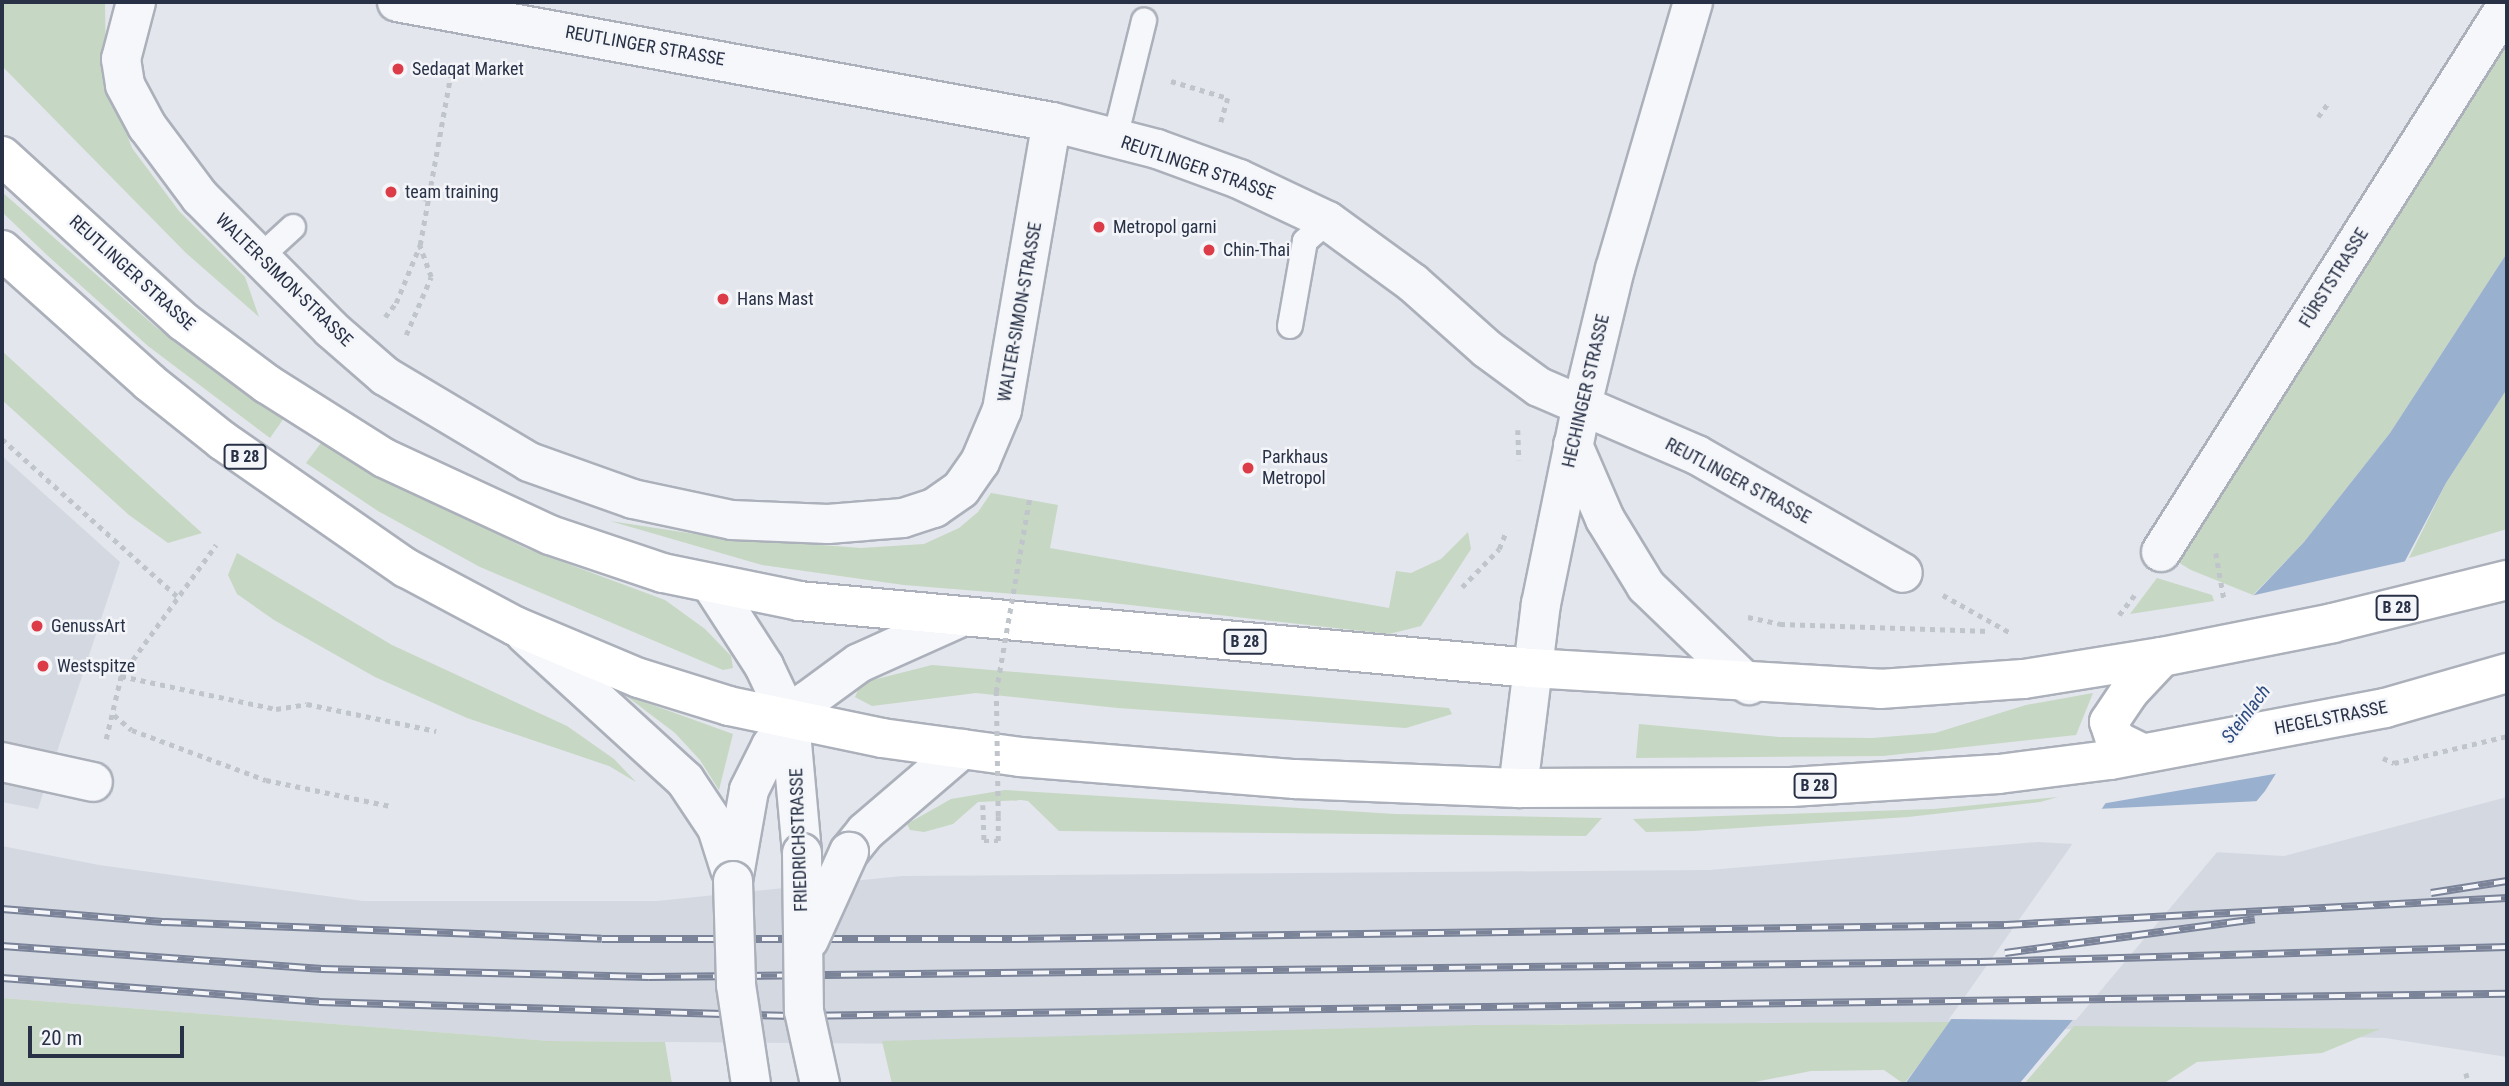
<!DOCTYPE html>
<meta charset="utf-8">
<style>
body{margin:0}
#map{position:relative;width:2509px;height:1086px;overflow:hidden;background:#e3e6ec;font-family:"Roboto Condensed",sans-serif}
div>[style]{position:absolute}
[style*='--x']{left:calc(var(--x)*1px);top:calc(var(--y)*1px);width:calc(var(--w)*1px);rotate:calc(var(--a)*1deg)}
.built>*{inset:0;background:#d4d8e1}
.green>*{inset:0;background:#c6d7c3}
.water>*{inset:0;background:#9ab0cf}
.pier>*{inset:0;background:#e3e6ec}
.path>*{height:4.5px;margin-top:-2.25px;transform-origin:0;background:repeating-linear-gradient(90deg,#c0c4cb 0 5px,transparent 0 10px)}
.roads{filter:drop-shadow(2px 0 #abb0ba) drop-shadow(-2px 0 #abb0ba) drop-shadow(0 2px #abb0ba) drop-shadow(0 -2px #abb0ba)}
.service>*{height:24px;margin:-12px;padding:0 12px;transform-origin:12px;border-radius:12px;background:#f6f7fa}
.minor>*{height:38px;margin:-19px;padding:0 19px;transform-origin:19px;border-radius:19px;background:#f6f7fa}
.tertiary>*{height:38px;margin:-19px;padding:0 19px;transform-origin:19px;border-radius:19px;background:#f6f7fa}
.primary>*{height:38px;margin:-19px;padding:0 19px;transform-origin:19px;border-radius:19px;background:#fff}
.rail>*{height:8px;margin-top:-4px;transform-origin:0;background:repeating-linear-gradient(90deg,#f3f5f9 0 16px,#7a8398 0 32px);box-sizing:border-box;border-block:2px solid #7a8398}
.path-bridge>*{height:4.5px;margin-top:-2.25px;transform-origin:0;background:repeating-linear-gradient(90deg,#c0c4cb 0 5px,transparent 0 10px)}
.bridges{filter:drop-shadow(2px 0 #abb0ba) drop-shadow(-2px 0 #abb0ba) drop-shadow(0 2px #abb0ba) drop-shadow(0 -2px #abb0ba)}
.tertiary-bridge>*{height:38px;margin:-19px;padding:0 19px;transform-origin:19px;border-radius:19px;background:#f6f7fa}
.dots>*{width:19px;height:19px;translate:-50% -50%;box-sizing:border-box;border:4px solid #f3f5f9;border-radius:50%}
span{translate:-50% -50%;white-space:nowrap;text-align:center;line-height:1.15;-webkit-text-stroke:5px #f3f5f9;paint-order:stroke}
.shield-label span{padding:2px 5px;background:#f3f5f9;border:2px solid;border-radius:5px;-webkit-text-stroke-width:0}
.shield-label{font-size:16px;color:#283146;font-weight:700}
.street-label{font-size:18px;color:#283146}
.poi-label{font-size:18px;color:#283146}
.left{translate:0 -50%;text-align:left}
.water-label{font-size:19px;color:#2e4b7f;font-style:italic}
.frame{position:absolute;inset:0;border:4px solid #283146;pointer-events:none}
.scale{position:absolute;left:28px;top:1026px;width:156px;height:32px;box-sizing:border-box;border:4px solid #283146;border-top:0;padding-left:9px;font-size:21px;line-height:24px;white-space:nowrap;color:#283146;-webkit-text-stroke:5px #f3f5f9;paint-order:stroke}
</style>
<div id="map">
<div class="built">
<i style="clip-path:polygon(2px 456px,120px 562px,38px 809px,2px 802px)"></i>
<i style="clip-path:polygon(2507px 797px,2507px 1057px,2385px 1038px,1948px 1026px,1560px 1024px,929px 1044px,550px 1041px,2px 998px,2px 846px,99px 865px,363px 901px,657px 901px,902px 876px,1709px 870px,2038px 842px,2284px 856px)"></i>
</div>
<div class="green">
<i style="clip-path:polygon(2px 2px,105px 2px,106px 79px,132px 148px,179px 211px,245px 277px,259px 317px,186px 253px,2px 66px)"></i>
<i style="clip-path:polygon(2507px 5px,2507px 253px,2390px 433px,2304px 542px,2253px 595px,2191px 570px,2161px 552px)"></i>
<i style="clip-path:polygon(2px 192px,157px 328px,284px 418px,270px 438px,148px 346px,47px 255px,2px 212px)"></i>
<i style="clip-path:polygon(2px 351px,106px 446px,202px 533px,168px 543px,129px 515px,2px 400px)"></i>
<i style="clip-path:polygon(2507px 389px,2507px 529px,2409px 558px,2446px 483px)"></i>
<i style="clip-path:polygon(321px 443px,525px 548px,665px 600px,705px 629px,731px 656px,733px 668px,723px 670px,480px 567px,378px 511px,306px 463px)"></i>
<i style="clip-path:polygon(991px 493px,1058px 505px,1050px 548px,1389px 608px,1396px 571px,1411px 573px,1441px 559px,1468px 532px,1471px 549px,1421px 626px,1389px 634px,1077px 599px,904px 585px,762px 565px,610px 521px,714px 537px,861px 548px,924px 544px,959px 528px,978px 512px)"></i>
<i style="clip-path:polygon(237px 553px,392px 645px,567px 726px,614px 759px,636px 782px,609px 766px,467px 718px,375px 677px,274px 620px,237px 594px,228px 575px)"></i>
<i style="clip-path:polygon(2157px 578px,2212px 595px,2214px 601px,2130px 614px)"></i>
<i style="clip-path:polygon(932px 665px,1449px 708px,1452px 714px,1406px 728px,1118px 708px,976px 693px,872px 706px,855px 697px,861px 683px)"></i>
<i style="clip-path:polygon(2093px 693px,2076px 735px,1883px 756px,1636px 758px,1639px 724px,1779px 737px,1872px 738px,1935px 733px,2026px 705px)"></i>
<i style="clip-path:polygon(625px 695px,733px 734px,719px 790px,700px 760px,675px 733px)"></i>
<i style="clip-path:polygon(1005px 790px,1395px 814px,1602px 818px,1586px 836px,1059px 831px,1028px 801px,1021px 800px,978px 802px,953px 824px,924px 832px,910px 830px,907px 824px,951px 799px)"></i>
<i style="clip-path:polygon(2058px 797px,2040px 802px,1908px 817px,1693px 831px,1646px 832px,1633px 819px,1934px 809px)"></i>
<i style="clip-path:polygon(2px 998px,550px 1041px,665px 1042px,672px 1084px,2px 1084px)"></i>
<i style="clip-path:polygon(1951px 1022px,1904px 1084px,1884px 1070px,1811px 1071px,1750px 1083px,1713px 1084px,892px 1084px,882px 1041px,1477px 1025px)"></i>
<i style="clip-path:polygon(2074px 1026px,2075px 1026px,2380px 1029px,2322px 1053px,2197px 1062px,2163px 1084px,2024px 1084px)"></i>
</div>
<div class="water">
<i style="clip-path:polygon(2507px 253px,2507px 389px,2446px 483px,2384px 601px,2265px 791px,2019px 1084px,1905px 1084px,2103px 807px,2217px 634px,2304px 542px,2390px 433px)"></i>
</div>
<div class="pier">
<i style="clip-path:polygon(2411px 560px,2280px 773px,2101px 804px,2214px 632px,2246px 597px)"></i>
<i style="clip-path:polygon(2260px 801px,2076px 1020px,1949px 1019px,2097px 809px)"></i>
</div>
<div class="path">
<i style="--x:1171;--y:81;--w:59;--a:16.6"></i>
<i style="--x:1228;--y:98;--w:26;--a:106"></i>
<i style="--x:2318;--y:117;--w:19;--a:-54"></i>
<i style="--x:412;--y:196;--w:16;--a:11"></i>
<i style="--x:385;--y:317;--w:18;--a:-52"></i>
<i style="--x:396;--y:303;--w:63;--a:-67.5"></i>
<i style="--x:420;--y:245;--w:187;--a:-79.8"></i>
<i style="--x:406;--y:335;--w:63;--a:-66.7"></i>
<i style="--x:431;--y:277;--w:33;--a:-110"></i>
<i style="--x:1518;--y:430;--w:30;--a:88"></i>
<i style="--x:2;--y:439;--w:235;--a:41.9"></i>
<i style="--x:2216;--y:553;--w:47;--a:80.1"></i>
<i style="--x:1462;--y:587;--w:53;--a:-45.8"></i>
<i style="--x:1499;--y:549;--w:16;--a:-68"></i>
<i style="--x:1943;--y:595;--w:76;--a:29.3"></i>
<i style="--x:2119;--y:615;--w:29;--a:-52"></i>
<i style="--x:1748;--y:617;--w:33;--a:12"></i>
<i style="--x:1780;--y:624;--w:210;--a:1.9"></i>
<i style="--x:121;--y:676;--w:158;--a:12"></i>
<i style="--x:276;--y:709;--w:31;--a:-9"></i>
<i style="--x:307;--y:704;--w:132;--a:11.8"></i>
<i style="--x:114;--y:715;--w:23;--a:40"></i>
<i style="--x:132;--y:730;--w:143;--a:20.5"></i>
<i style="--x:266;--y:780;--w:127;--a:11.8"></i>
<i style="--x:106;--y:739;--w:65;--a:-76.6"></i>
<i style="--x:121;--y:676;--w:162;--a:-54.1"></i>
<i style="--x:2383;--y:758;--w:12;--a:24"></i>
<i style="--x:2394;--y:763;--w:116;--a:-13.4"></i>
<i style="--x:983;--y:805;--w:36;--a:88"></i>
<i style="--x:984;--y:841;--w:14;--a:0"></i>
<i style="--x:998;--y:841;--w:25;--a:-90"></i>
<i style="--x:2466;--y:1073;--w:11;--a:75"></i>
</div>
<div class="roads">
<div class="service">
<i style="--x:1115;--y:138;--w:121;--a:-76.1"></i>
<i style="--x:259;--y:258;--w:46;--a:-42.4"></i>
<i style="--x:1290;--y:326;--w:86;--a:-80"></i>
<i style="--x:1305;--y:241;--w:30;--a:-41"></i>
</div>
<div class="minor">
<i style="--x:136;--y:2;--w:59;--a:104.7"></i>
<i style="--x:121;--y:59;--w:26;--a:81"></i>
<i style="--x:125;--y:85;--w:47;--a:61.8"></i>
<i style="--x:147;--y:126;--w:89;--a:53.3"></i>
<i style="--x:200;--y:197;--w:186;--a:45.2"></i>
<i style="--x:331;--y:329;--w:72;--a:41"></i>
<i style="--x:385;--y:376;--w:168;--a:30.8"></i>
<i style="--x:529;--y:462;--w:110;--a:19.6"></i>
<i style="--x:633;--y:499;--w:101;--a:12"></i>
<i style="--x:732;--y:520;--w:96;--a:2.4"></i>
<i style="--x:828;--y:524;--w:75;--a:-4.6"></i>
<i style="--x:903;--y:518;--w:33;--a:-18"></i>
<i style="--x:934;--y:508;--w:33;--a:-35"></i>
<i style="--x:961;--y:489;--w:33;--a:-55"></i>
<i style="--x:980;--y:462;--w:56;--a:-67.1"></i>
<i style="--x:1002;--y:410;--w:292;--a:-80.2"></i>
<i style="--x:397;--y:2;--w:666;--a:10.38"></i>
<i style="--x:1052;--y:122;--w:108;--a:14.4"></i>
<i style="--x:1157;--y:149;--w:87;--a:20.1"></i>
<i style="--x:1239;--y:179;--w:98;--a:25.3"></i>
<i style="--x:1328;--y:221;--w:105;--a:36.1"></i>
<i style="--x:1413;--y:283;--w:99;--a:41.7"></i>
<i style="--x:1487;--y:349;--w:64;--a:36.2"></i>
<i style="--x:1539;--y:387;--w:172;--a:23.3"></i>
<i style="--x:1697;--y:455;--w:237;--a:29.8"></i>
<i style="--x:2161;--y:552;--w:647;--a:-57.68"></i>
<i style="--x:2;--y:762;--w:93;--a:12.4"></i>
</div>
<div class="tertiary">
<i style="--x:1573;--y:445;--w:81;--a:66.6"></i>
<i style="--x:1605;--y:519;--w:79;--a:58.5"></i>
<i style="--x:1646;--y:586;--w:143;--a:43.9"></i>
<i style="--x:711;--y:584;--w:98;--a:57.1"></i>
<i style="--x:764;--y:666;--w:61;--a:64.7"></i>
<i style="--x:790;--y:721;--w:133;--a:84.8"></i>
<i style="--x:525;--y:634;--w:217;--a:42.4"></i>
<i style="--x:685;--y:780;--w:58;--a:56.3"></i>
<i style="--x:717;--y:828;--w:43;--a:72.4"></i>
<i style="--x:1518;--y:788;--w:185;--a:-82.9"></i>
<i style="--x:1541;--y:604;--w:203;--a:-78.4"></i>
<i style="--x:1582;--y:405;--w:140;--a:-76.4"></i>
<i style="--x:1615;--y:269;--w:278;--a:-73.7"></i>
<i style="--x:849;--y:852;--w:26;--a:-51"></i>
<i style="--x:865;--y:832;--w:128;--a:-40.6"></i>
<i style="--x:733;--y:881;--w:92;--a:-80"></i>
<i style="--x:749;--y:790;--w:49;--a:-63.4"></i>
<i style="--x:771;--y:746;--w:58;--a:-51.3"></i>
<i style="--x:807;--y:701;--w:64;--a:-36.2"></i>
<i style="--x:859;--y:663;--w:110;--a:-24.2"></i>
</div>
<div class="primary">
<i style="--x:2;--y:156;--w:246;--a:42.4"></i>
<i style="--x:184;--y:322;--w:104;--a:36.8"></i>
<i style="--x:267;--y:384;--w:138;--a:32.3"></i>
<i style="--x:384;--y:458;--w:183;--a:24.9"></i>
<i style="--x:550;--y:535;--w:119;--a:18.6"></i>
<i style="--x:663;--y:573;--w:139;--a:11.6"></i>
<i style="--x:799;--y:601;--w:735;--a:5.23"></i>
<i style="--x:1531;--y:668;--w:350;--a:3.4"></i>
<i style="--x:1880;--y:689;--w:144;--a:-4"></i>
<i style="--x:2024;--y:679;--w:140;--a:-9.1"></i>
<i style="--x:2162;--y:657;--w:174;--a:-11.2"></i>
<i style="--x:2333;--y:623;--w:179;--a:-13.9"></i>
<i style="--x:2;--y:250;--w:198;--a:41.9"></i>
<i style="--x:149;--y:382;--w:95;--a:38.6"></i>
<i style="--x:223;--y:441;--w:223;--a:34.8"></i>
<i style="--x:406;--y:568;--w:123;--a:28"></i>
<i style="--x:515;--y:626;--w:134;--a:22.8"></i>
<i style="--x:639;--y:678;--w:94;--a:17.3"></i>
<i style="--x:729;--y:706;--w:156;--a:11.8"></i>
<i style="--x:882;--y:738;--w:139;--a:7.8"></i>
<i style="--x:1020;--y:757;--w:276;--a:4.6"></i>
<i style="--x:1295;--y:779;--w:223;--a:2.3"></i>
<i style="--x:1518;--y:788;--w:273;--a:-0.2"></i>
<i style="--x:1791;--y:787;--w:208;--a:-3.6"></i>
<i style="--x:1999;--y:774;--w:112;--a:-7.2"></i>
<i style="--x:2110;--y:760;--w:280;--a:-10.7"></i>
<i style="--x:2385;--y:708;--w:127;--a:-16"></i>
<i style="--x:2142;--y:753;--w:30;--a:-154"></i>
<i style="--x:2115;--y:740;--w:19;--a:-108"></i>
<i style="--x:2109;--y:722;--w:36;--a:-56"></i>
<i style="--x:2129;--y:692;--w:48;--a:-46.7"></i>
</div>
</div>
<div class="rail">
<i style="--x:2431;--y:893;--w:77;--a:-9"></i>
<i style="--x:2;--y:909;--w:164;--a:4.6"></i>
<i style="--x:165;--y:922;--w:437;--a:2.2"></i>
<i style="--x:602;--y:939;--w:410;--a:0"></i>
<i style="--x:1012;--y:939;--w:994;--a:-0.81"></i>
<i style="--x:2006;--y:925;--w:502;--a:-3.08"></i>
<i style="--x:2;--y:946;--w:321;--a:4.1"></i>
<i style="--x:322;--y:969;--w:327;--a:1.4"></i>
<i style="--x:649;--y:977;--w:1331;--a:-0.65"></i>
<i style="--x:1980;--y:962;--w:527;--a:-1.63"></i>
<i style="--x:2005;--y:953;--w:252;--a:-7.7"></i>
<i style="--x:2;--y:978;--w:318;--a:4.3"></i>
<i style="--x:319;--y:1002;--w:474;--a:1.7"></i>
<i style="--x:793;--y:1016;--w:1714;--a:-0.74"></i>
</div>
<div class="path-bridge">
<i style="--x:998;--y:816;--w:124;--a:-90.9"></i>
<i style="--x:996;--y:692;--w:195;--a:-80.2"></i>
</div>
<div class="bridges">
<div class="tertiary-bridge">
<i style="--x:802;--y:853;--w:158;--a:89.3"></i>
<i style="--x:804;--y:1011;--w:75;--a:77.6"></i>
<i style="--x:733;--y:881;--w:104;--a:88.3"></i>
<i style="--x:736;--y:985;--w:100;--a:81.4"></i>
<i style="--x:809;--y:940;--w:97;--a:-65.6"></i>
</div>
</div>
<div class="dots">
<i style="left:398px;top:69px;background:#dc3c48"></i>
<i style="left:391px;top:192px;background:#dc3c48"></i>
<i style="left:1099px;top:227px;background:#dc3c48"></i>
<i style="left:1209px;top:250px;background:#dc3c48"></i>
<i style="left:723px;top:299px;background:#dc3c48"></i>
<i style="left:1248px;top:468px;background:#dc3c48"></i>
<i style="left:37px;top:626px;background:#dc3c48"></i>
<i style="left:43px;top:666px;background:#dc3c48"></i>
</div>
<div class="shield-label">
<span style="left:245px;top:457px">B 28</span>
<span style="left:2397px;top:608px">B 28</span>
<span style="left:1245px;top:642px">B 28</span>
<span style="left:1815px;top:786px">B 28</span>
</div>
<div class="street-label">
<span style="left:645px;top:46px;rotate:10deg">REUTLINGER STRASSE</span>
<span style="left:1198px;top:168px;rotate:19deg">REUTLINGER STRASSE</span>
<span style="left:132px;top:273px;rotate:42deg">REUTLINGER STRASSE</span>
<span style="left:2334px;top:278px;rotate:-58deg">FÜRSTSTRASSE</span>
<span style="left:284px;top:280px;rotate:44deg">WALTER-SIMON-STRASSE</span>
<span style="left:1020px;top:312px;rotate:-80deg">WALTER-SIMON-STRASSE</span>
<span style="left:1586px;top:391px;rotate:-77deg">HECHINGER STRASSE</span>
<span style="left:1738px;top:481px;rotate:28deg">REUTLINGER STRASSE</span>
<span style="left:2331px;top:718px;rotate:-11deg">HEGELSTRASSE</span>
<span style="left:799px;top:840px;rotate:-92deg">FRIEDRICHSTRASSE</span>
</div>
<div class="poi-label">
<span class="left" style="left:412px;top:69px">Sedaqat Market</span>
<span class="left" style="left:405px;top:192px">team training</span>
<span class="left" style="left:1113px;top:227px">Metropol garni</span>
<span class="left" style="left:1223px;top:250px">Chin-Thai</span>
<span class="left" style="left:737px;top:299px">Hans Mast</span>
<span class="left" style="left:1262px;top:468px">Parkhaus<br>Metropol</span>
<span class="left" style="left:51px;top:626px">GenussArt</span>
<span class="left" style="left:57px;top:666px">Westspitze</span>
</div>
<div class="water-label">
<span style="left:2246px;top:714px;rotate:-53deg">Steinlach</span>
</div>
<div class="frame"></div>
<div class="scale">20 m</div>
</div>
